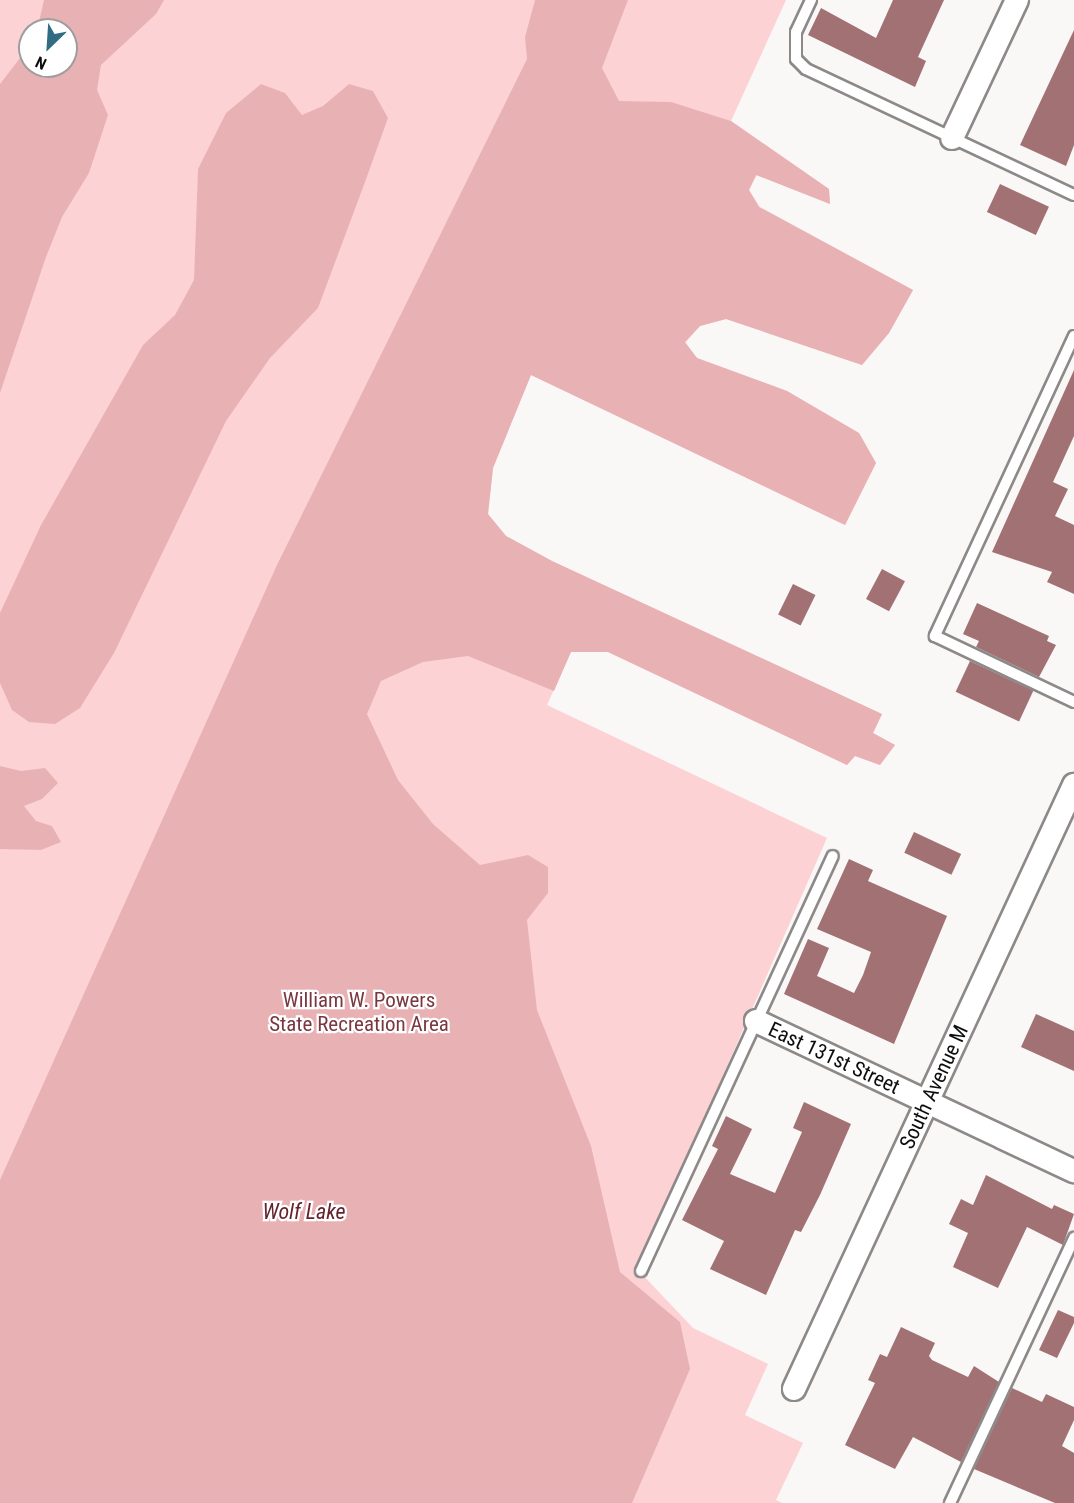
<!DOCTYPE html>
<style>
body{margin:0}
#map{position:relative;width:1074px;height:1503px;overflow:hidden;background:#faf7f7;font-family:"Roboto Condensed",sans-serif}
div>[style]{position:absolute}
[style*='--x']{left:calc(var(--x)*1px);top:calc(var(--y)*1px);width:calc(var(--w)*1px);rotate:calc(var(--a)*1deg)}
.green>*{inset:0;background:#fdd2d4}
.water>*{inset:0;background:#e8b2b5}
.building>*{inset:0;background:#a27174;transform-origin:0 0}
.roads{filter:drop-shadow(2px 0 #8d8989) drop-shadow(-2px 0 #8d8989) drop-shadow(0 2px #8d8989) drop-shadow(0 -2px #8d8989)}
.service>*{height:10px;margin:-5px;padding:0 5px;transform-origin:5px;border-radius:5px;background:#fff}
.minor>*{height:22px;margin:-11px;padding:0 11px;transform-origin:11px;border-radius:11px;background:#fff}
span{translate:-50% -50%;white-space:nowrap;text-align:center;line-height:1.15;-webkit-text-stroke:4.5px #fff;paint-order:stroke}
.park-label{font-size:21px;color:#7a373f}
.street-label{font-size:21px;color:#0e0d0d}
.water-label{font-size:22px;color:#64242d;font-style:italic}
.north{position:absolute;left:18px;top:18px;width:60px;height:60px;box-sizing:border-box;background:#fff;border:2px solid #9f9e9e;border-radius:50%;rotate:205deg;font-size:16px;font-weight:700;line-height:24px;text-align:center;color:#0e0d0d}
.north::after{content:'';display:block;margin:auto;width:21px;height:27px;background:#306d83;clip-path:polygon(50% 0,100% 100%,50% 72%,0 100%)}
</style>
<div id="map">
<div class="green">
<i style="clip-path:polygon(evenodd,0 0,786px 0,731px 121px,829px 189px,830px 204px,757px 175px,749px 190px,760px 207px,913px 290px,889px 333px,862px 365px,726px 319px,700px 326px,685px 343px,697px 358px,787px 391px,859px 433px,876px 463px,845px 525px,531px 375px,493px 468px,488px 514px,506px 536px,552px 561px,882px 714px,873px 733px,895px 745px,880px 765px,855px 756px,847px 765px,608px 652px,571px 652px,547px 705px,827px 838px,638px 1270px,693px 1328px,768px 1364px,745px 1415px,803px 1443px,776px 1500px,782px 1503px,0 1503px,0 0,30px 30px,66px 30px,66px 66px,30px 66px,30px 30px)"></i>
</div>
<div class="water">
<i style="clip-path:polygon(44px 0,164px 0,156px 14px,101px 65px,97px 90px,108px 115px,89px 173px,62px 217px,46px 257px,0 393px,0 84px,30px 45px,30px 66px,66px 66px,66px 30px,37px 30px)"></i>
<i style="clip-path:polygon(535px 0,628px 0,602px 68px,619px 101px,671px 102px,731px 121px,829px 189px,830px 204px,756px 175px,749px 190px,759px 207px,913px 290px,889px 333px,862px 365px,726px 319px,700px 326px,685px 342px,697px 358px,787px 391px,859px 433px,876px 463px,845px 525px,531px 375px,493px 468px,488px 514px,506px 536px,552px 561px,882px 714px,873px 733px,895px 745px,880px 765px,855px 756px,847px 765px,608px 652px,571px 652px,554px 691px,468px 656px,423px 662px,381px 681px,367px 714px,398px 780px,433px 824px,480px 865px,528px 855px,548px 867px,548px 893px,527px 920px,537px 1010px,591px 1146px,620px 1272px,680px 1322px,690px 1369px,632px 1503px,0 1503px,0 1180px,277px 565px,527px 59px,525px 37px)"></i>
<i style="clip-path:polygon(261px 84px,285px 93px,302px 115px,323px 106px,349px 84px,373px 91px,388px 118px,365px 182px,318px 308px,270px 358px,226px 421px,114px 653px,80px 708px,55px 724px,29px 722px,12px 710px,0 683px,0 613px,41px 525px,143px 345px,175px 315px,194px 280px,198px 169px,226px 113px)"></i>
<i style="clip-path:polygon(0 766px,21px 771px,45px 768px,58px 783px,42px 799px,24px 806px,36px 821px,52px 826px,61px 842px,41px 850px,0 849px)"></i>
</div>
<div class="building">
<i style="clip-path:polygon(893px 0,944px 0,918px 57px,926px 61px,915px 87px,808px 35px,821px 8px,876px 38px)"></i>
<i style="clip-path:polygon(1074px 30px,1074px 145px,1066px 166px,1020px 145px)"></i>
<i style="left:1000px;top:184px;width:54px;height:31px;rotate:25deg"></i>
<i style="clip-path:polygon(1074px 370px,1074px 436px,1053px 482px,1068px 489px,1055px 516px,1074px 525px,1074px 594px,1047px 582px,1052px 572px,992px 552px)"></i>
<i style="left:882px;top:569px;width:26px;height:34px;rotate:28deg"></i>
<i style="left:793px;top:584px;width:25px;height:34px;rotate:26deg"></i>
<i style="clip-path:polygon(977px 603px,1049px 636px,1047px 641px,1056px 645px,1039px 677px,976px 647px,979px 641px,963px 634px)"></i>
<i style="left:970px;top:661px;width:70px;height:34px;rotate:25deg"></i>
<i style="left:914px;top:832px;width:52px;height:23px;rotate:25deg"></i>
<i style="clip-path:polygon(849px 859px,873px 870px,868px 881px,947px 916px,894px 1044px,784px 994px,808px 939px,829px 948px,817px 976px,854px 993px,863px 975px,871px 952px,817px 929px)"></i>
<i style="clip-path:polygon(1036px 1014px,1074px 1031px,1074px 1071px,1021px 1047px)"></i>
<i style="clip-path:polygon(804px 1102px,851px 1124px,820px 1195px,801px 1232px,795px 1230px,766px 1295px,710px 1269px,724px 1241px,682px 1220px,718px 1149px,712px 1146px,726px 1116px,752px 1129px,730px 1174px,775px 1193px,802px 1132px,793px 1128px)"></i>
<i style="clip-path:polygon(986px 1175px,1052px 1209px,1054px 1205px,1074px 1214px,1063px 1245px,1027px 1227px,998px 1288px,953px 1267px,968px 1233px,949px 1224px,961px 1199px,973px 1205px)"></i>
<i style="clip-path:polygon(1058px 1310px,1074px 1317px,1074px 1323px,1057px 1358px,1039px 1350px)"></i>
<i style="clip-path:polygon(901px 1327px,935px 1343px,929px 1356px,932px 1360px,968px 1377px,974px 1366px,999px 1382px,961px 1462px,913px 1437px,895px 1469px,845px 1445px,875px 1383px,868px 1380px,880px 1354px,887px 1357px)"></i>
<i style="clip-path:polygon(1012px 1388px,1042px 1402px,1046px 1394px,1074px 1407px,1074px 1420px,1062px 1446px,1074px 1453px,1074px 1503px,1055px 1503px,974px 1469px)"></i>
</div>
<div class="roads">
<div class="service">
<i style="--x:811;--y:0;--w:35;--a:115"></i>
<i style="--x:796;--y:32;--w:27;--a:90"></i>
<i style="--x:796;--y:59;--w:14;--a:45"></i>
<i style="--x:806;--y:69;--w:296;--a:25.2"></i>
<i style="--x:1074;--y:336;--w:331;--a:114.9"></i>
<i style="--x:935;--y:636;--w:154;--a:25.4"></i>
<i style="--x:641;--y:1271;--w:457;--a:-65.2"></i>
<i style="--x:950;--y:1503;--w:293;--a:-64.9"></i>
</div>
<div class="minor">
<i style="--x:952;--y:138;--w:153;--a:-64.8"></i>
<i style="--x:756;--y:1021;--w:352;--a:25.3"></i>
<i style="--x:794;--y:1389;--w:666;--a:-65.13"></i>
</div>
</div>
<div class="park-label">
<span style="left:359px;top:1012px">William W. Powers<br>State Recreation Area</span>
</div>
<div class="street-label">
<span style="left:834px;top:1058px;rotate:25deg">East 131st Street</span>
<span style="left:934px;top:1087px;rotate:-65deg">South Avenue M</span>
</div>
<div class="water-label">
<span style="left:304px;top:1212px">Wolf Lake</span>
</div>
<div class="north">N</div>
</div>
